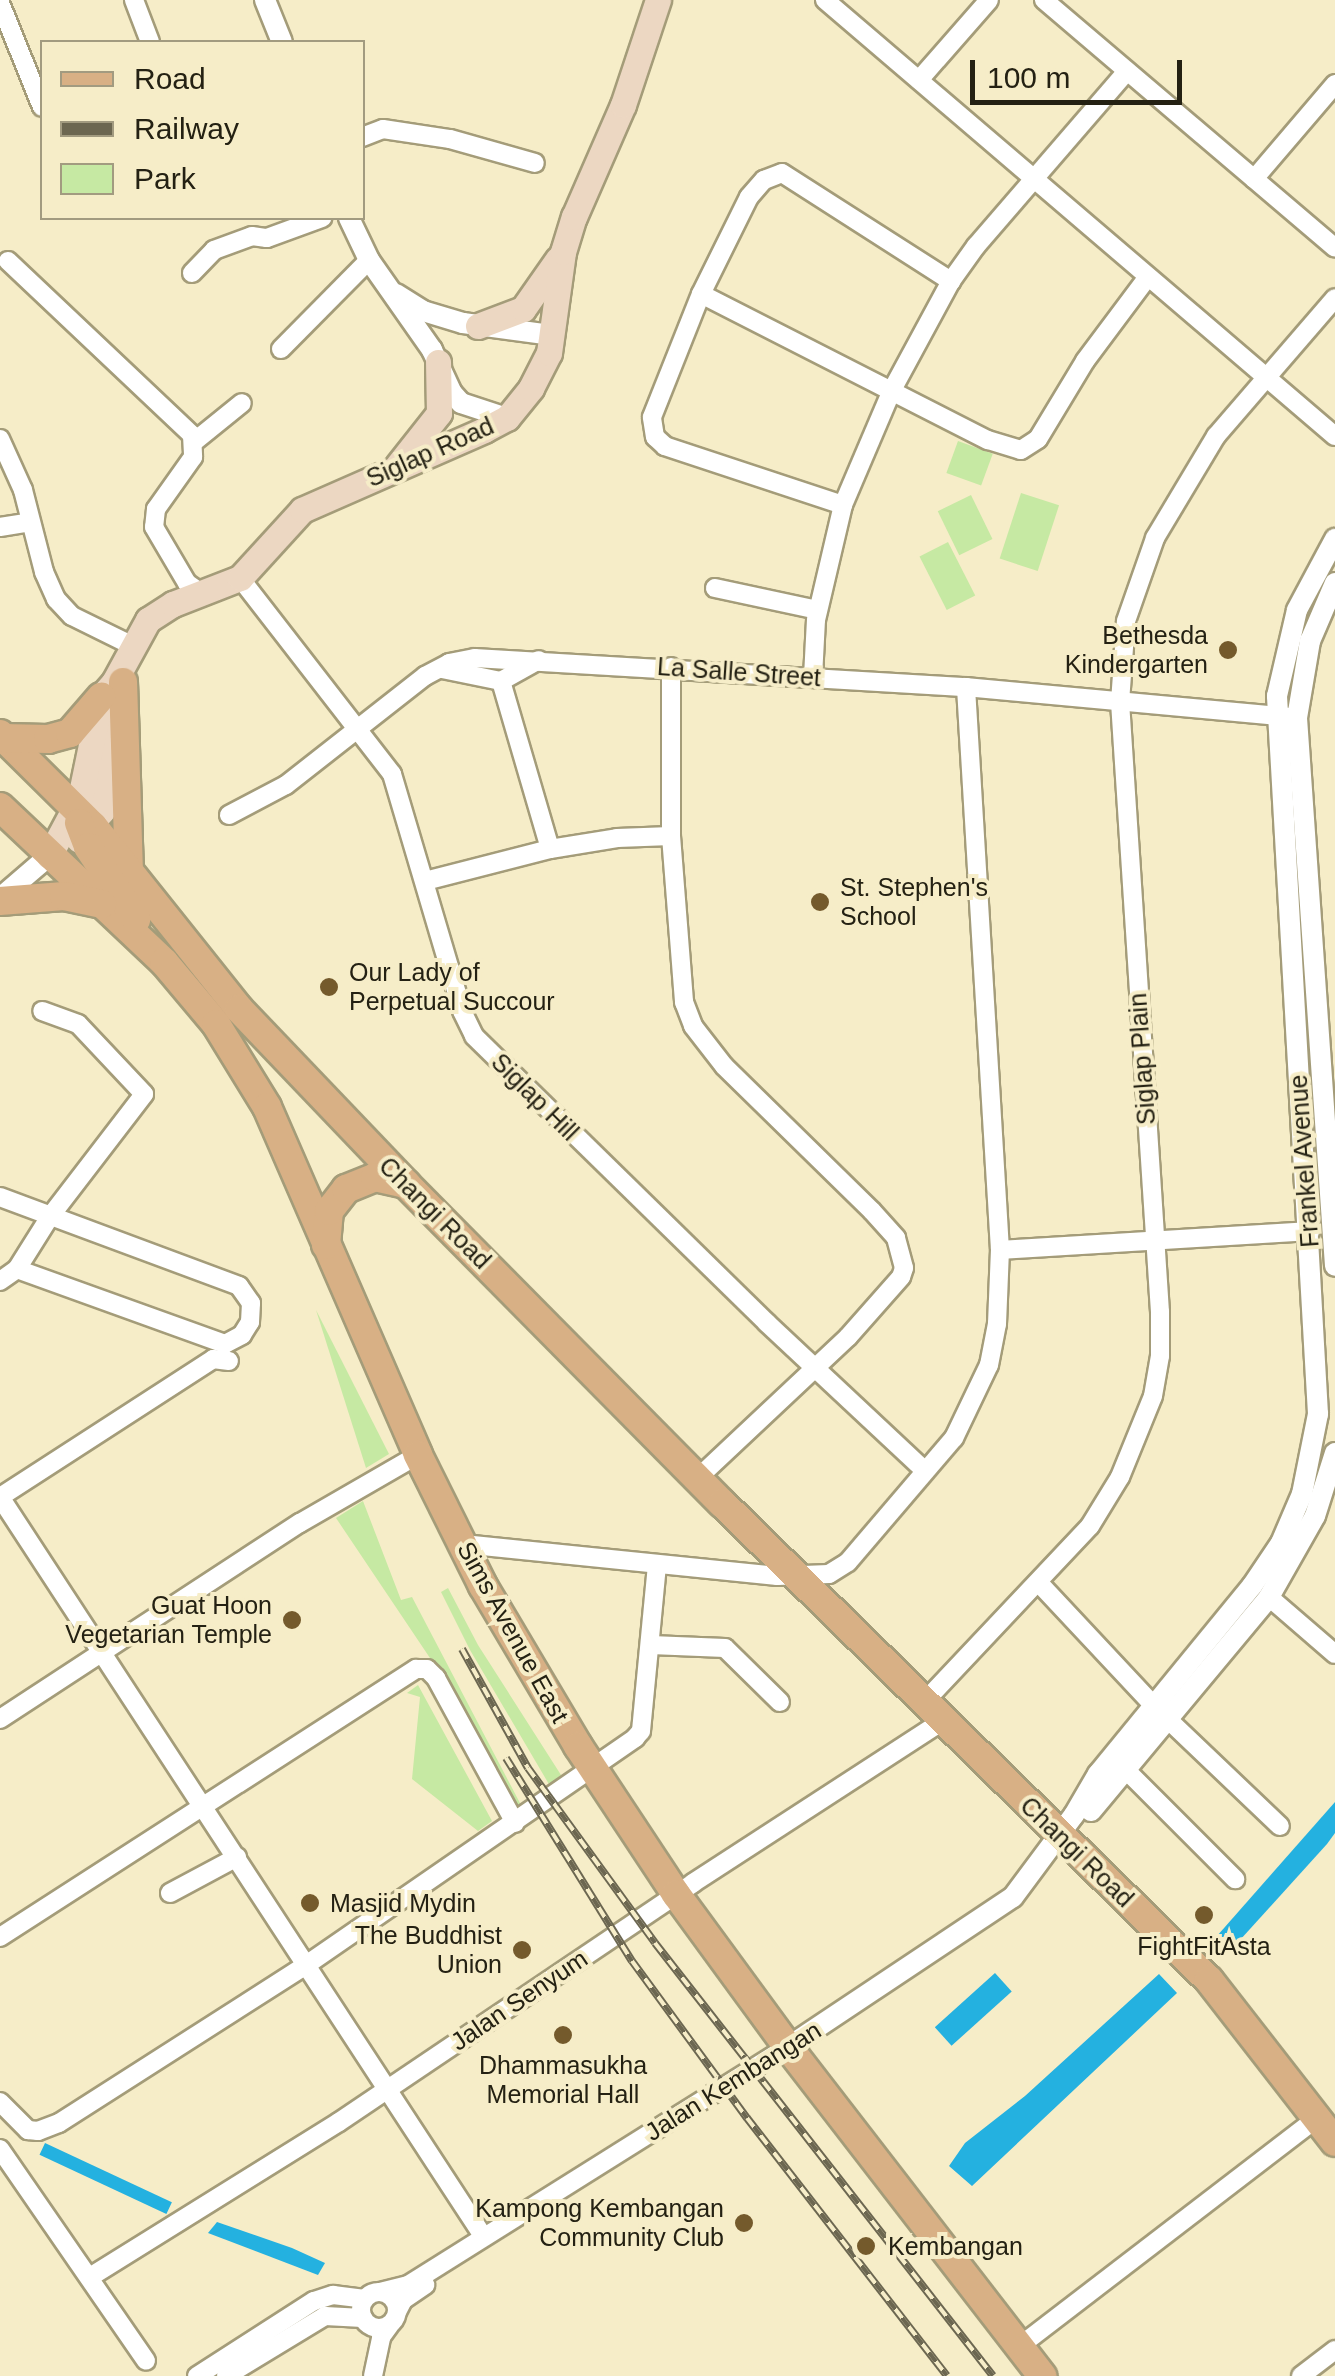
<!DOCTYPE html>
<style>
body{margin:0}
#map{position:relative;width:1335px;height:2376px;overflow:hidden;background:#f6edc8;font-family:Helvetica,sans-serif}
div>[style]{position:absolute}
[style*='--x']{left:calc(var(--x)*1px);top:calc(var(--y)*1px);width:calc(var(--w)*1px);rotate:calc(var(--a)*1deg)}
.green>*{inset:0;background:#c6e9a3;transform-origin:0 0}
.water>*{inset:0;background:#24b1e0;transform-origin:0 0}
.roads{filter:drop-shadow(2px 0 #a49c79) drop-shadow(-2px 0 #a49c79) drop-shadow(0 2px #a49c79) drop-shadow(0 -2px #a49c79)}
.minor>*{height:18px;margin:-9px;padding:0 9px;transform-origin:9px;border-radius:9px;background:#fff}
.minor>.ring{margin:-9px;padding:0;box-sizing:content-box;background:none;border:18px solid #fff;border-radius:50%}
.tertiary>*{height:20px;margin:-10px;padding:0 10px;transform-origin:10px;border-radius:10px;background:#fff}
.secondary>*{height:25px;margin:-12.5px;padding:0 12.5px;transform-origin:12.5px;border-radius:12.5px;background:#ecd7c2}
.primary>*{height:28px;margin:-14px;padding:0 14px;transform-origin:14px;border-radius:14px;background:#d8b085}
.rail>*{height:8px;margin-top:-4px;transform-origin:0;background:repeating-linear-gradient(90deg,#f6edc8 0 11px,#6c6751 0 22px);box-sizing:border-box;border-block:2px solid #6c6751}
.dots>*{width:28px;height:28px;translate:-50% -50%;box-sizing:border-box;border:5px solid #f6edc8;border-radius:50%}
span{translate:-50% -50%;white-space:nowrap;text-align:center;line-height:1.15;-webkit-text-stroke:8px #f6edc8;paint-order:stroke}
.street-label{font-size:25px;color:#242113}
.poi-label{font-size:25px;color:#242113}
.right{translate:-100% -50%;text-align:right}
.left{translate:0 -50%;text-align:left}
.legend{position:absolute;left:40px;top:40px;width:325px;height:180px;box-sizing:border-box;background:#f6edc8;border:2px solid #a29b80;margin:0;padding:12px 18px;list-style:none;font-size:30px;color:#242113}
.legend li{display:flex;align-items:center;gap:20px;height:50px}
.legend b{width:50px;border:2px solid #a29b80}
.scale{position:absolute;left:970px;top:60px;width:212px;height:45px;box-sizing:border-box;border:5px solid #242113;border-top:0;padding-left:12px;font-size:30px;line-height:35px;white-space:nowrap;color:#242113;-webkit-text-stroke:8px #f6edc8;paint-order:stroke}
</style>
<div id="map">
<div class="green">
<i style="left:958px;top:441px;width:37px;height:34px;rotate:20deg"></i>
<i style="left:1021px;top:493px;width:40px;height:69px;rotate:18deg"></i>
<i style="left:971px;top:495px;width:49px;height:37px;rotate:64deg"></i>
<i style="left:948px;top:542px;width:60px;height:32px;rotate:63deg"></i>
<i style="clip-path:polygon(316px 1310px,389px 1454px,366px 1468px)"></i>
<i style="clip-path:polygon(363px 1501px,401px 1600px,412px 1597px,521px 1805px,511px 1807px,434px 1664px,336px 1518px)"></i>
<i style="clip-path:polygon(448px 1588px,478px 1645px,561px 1775px,550px 1786px,470px 1650px,441px 1592px)"></i>
<i style="clip-path:polygon(418px 1685px,492px 1821px,478px 1831px,412px 1779px,420px 1697px,407px 1693px)"></i>
</div>
<div class="water">
<i style="clip-path:polygon(1335px 1802px,1335px 1833px,1327px 1844px,1230px 1951px,1217px 1936px)"></i>
<i style="left:995px;top:1973px;width:25px;height:81px;rotate:48deg"></i>
<i style="clip-path:polygon(1159px 1974px,1177px 1993px,972px 2186px,949px 2166px,965px 2143px,1025px 2096px)"></i>
<i style="left:45px;top:2143px;width:140px;height:13px;rotate:25deg"></i>
<i style="clip-path:polygon(217px 2222px,292px 2248px,325px 2263px,318px 2275px,208px 2233px)"></i>
</div>
<div class="roads">
<div class="minor">
<i style="--x:134;--y:0;--w:45;--a:69.1"></i>
<i style="--x:825;--y:0;--w:671;--a:40.53"></i>
<i style="--x:1044;--y:0;--w:382;--a:40.4"></i>
<i style="--x:0;--y:3;--w:112;--a:68"></i>
<i style="--x:919;--y:80;--w:106;--a:-48.8"></i>
<i style="--x:362;--y:137;--w:22;--a:-21"></i>
<i style="--x:383;--y:129;--w:68;--a:8.5"></i>
<i style="--x:450;--y:139;--w:88;--a:15.8"></i>
<i style="--x:1254;--y:179;--w:125;--a:-49.5"></i>
<i style="--x:8;--y:261;--w:253;--a:43.4"></i>
<i style="--x:192;--y:435;--w:22;--a:87"></i>
<i style="--x:193;--y:457;--w:64;--a:125.4"></i>
<i style="--x:156;--y:509;--w:18;--a:96"></i>
<i style="--x:154;--y:527;--w:65;--a:59.5"></i>
<i style="--x:187;--y:583;--w:19;--a:35"></i>
<i style="--x:192;--y:273;--w:32;--a:-46"></i>
<i style="--x:214;--y:250;--w:40;--a:-20.2"></i>
<i style="--x:252;--y:236;--w:15;--a:8"></i>
<i style="--x:267;--y:238;--w:59;--a:-20"></i>
<i style="--x:701;--y:294;--w:322;--a:27"></i>
<i style="--x:988;--y:440;--w:34;--a:17"></i>
<i style="--x:1021;--y:450;--w:20;--a:-33"></i>
<i style="--x:1038;--y:439;--w:91;--a:-58.9"></i>
<i style="--x:1085;--y:361;--w:104;--a:-53.2"></i>
<i style="--x:281;--y:349;--w:125;--a:-45.3"></i>
<i style="--x:0;--y:439;--w:56;--a:65.7"></i>
<i style="--x:23;--y:490;--w:85;--a:75.6"></i>
<i style="--x:44;--y:572;--w:30;--a:66"></i>
<i style="--x:56;--y:599;--w:23;--a:47"></i>
<i style="--x:72;--y:616;--w:66;--a:26.2"></i>
<i style="--x:195;--y:441;--w:60;--a:-39"></i>
<i style="--x:843;--y:505;--w:188;--a:-161.7"></i>
<i style="--x:665;--y:446;--w:13;--a:-138"></i>
<i style="--x:655;--y:437;--w:20;--a:-99"></i>
<i style="--x:652;--y:417;--w:132;--a:-68.3"></i>
<i style="--x:701;--y:294;--w:108;--a:-63.7"></i>
<i style="--x:749;--y:197;--w:23;--a:-49"></i>
<i style="--x:764;--y:180;--w:19;--a:-21"></i>
<i style="--x:782;--y:173;--w:201;--a:32.6"></i>
<i style="--x:0;--y:527;--w:31;--a:-9"></i>
<i style="--x:240;--y:578;--w:248;--a:52.2"></i>
<i style="--x:392;--y:774;--w:247;--a:73.5"></i>
<i style="--x:462;--y:1011;--w:28;--a:64"></i>
<i style="--x:474;--y:1036;--w:410;--a:44.4"></i>
<i style="--x:767;--y:1323;--w:216;--a:43.1"></i>
<i style="--x:715;--y:588;--w:105;--a:12.1"></i>
<i style="--x:671;--y:667;--w:169;--a:90"></i>
<i style="--x:671;--y:836;--w:167;--a:85.5"></i>
<i style="--x:684;--y:1002;--w:26;--a:69"></i>
<i style="--x:693;--y:1026;--w:51;--a:52.2"></i>
<i style="--x:724;--y:1066;--w:207;--a:44.4"></i>
<i style="--x:872;--y:1211;--w:36;--a:48"></i>
<i style="--x:896;--y:1238;--w:31;--a:75"></i>
<i style="--x:904;--y:1268;--w:9;--a:108"></i>
<i style="--x:901;--y:1277;--w:80;--a:131.5"></i>
<i style="--x:848;--y:1337;--w:206;--a:136.8"></i>
<i style="--x:442;--y:669;--w:60;--a:11.5"></i>
<i style="--x:501;--y:681;--w:43;--a:-28.9"></i>
<i style="--x:813;--y:677;--w:57;--a:-87"></i>
<i style="--x:816;--y:620;--w:118;--a:-76.8"></i>
<i style="--x:843;--y:505;--w:125;--a:-66.9"></i>
<i style="--x:892;--y:390;--w:124;--a:-61.6"></i>
<i style="--x:951;--y:281;--w:43;--a:-54.5"></i>
<i style="--x:976;--y:246;--w:231;--a:-49.2"></i>
<i style="--x:501;--y:681;--w:175;--a:73.7"></i>
<i style="--x:229;--y:815;--w:64;--a:-27.8"></i>
<i style="--x:286;--y:785;--w:177;--a:-38.1"></i>
<i style="--x:425;--y:676;--w:27;--a:-28"></i>
<i style="--x:449;--y:663;--w:26;--a:-11"></i>
<i style="--x:475;--y:658;--w:492;--a:3.4"></i>
<i style="--x:966;--y:687;--w:327;--a:5.3"></i>
<i style="--x:425;--y:881;--w:129;--a:-14.4"></i>
<i style="--x:550;--y:849;--w:68;--a:-9.3"></i>
<i style="--x:617;--y:838;--w:54;--a:-2.1"></i>
<i style="--x:0;--y:1197;--w:255;--a:20.4"></i>
<i style="--x:239;--y:1286;--w:21;--a:55"></i>
<i style="--x:251;--y:1303;--w:19;--a:93"></i>
<i style="--x:250;--y:1322;--w:15;--a:122"></i>
<i style="--x:242;--y:1335;--w:19;--a:152"></i>
<i style="--x:225;--y:1344;--w:221;--a:-160.2"></i>
<i style="--x:1000;--y:1250;--w:311;--a:-3.5"></i>
<i style="--x:0;--y:1281;--w:21;--a:-35"></i>
<i style="--x:17;--y:1269;--w:60;--a:-57.9"></i>
<i style="--x:49;--y:1218;--w:156;--a:-52.5"></i>
<i style="--x:144;--y:1094;--w:96;--a:-133.3"></i>
<i style="--x:78;--y:1024;--w:38;--a:-160"></i>
<i style="--x:0;--y:1497;--w:883;--a:56.83"></i>
<i style="--x:0;--y:1497;--w:254;--a:-32.9"></i>
<i style="--x:213;--y:1359;--w:16;--a:7"></i>
<i style="--x:463;--y:1544;--w:316;--a:5.8"></i>
<i style="--x:777;--y:1576;--w:52;--a:-2.2"></i>
<i style="--x:829;--y:1574;--w:22;--a:-32"></i>
<i style="--x:848;--y:1562;--w:163;--a:-49.5"></i>
<i style="--x:954;--y:1438;--w:81;--a:-64.4"></i>
<i style="--x:989;--y:1365;--w:42;--a:-79"></i>
<i style="--x:997;--y:1324;--w:74;--a:-87.7"></i>
<i style="--x:1000;--y:1250;--w:564;--a:-93.46"></i>
<i style="--x:1039;--y:1583;--w:171;--a:46.9"></i>
<i style="--x:1156;--y:1708;--w:171;--a:43.6"></i>
<i style="--x:1269;--y:1597;--w:87;--a:40.8"></i>
<i style="--x:651;--y:1645;--w:74;--a:2.3"></i>
<i style="--x:725;--y:1648;--w:77;--a:44.5"></i>
<i style="--x:926;--y:1700;--w:239;--a:-46.7"></i>
<i style="--x:1090;--y:1526;--w:57;--a:-58.5"></i>
<i style="--x:1120;--y:1477;--w:87;--a:-67.8"></i>
<i style="--x:1153;--y:1396;--w:41;--a:-80.1"></i>
<i style="--x:1160;--y:1356;--w:44;--a:-90"></i>
<i style="--x:1160;--y:1312;--w:611;--a:-93.75"></i>
<i style="--x:1120;--y:702;--w:81;--a:-85.8"></i>
<i style="--x:1126;--y:621;--w:88;--a:-70.7"></i>
<i style="--x:1155;--y:538;--w:119;--a:-59.1"></i>
<i style="--x:1216;--y:436;--w:182;--a:-49.2"></i>
<i style="--x:0;--y:1719;--w:358;--a:-33.2"></i>
<i style="--x:300;--y:1523;--w:136;--a:-30"></i>
<i style="--x:1125;--y:1769;--w:156;--a:45"></i>
<i style="--x:170;--y:1893;--w:76;--a:-28.2"></i>
<i style="--x:0;--y:1937;--w:495;--a:-32.8"></i>
<i style="--x:416;--y:1669;--w:11;--a:0"></i>
<i style="--x:427;--y:1669;--w:13;--a:45"></i>
<i style="--x:436;--y:1678;--w:165;--a:61.4"></i>
<i style="--x:0;--y:2102;--w:40;--a:45"></i>
<i style="--x:28;--y:2130;--w:10;--a:6"></i>
<i style="--x:38;--y:2131;--w:22;--a:-21"></i>
<i style="--x:59;--y:2123;--w:300;--a:-32.6"></i>
<i style="--x:312;--y:1961;--w:393;--a:-34.6"></i>
<i style="--x:635;--y:1738;--w:9;--a:-49"></i>
<i style="--x:641;--y:1731;--w:166;--a:-84.5"></i>
<i style="--x:0;--y:2149;--w:257;--a:55.4"></i>
<i style="--x:90;--y:2277;--w:293;--a:-31.9"></i>
<i style="--x:339;--y:2122;--w:427;--a:-34"></i>
<i style="--x:693;--y:1883;--w:302;--a:-33"></i>
<i class="ring" style="left:361px;top:2292px;width:18px;height:18px"></i>
<i style="--x:380;--y:2292;--w:29;--a:-14"></i>
<i style="--x:408;--y:2285;--w:448;--a:-32.1"></i>
<i style="--x:398;--y:2310;--w:11;--a:-63"></i>
<i style="--x:403;--y:2300;--w:27;--a:-34"></i>
<i style="--x:1020;--y:2346;--w:373;--a:-37.5"></i>
<i style="--x:197;--y:2376;--w:139;--a:-32.7"></i>
<i style="--x:314;--y:2301;--w:20;--a:-18"></i>
<i style="--x:333;--y:2295;--w:32;--a:7"></i>
<i style="--x:226;--y:2376;--w:116;--a:-31.2"></i>
<i style="--x:325;--y:2316;--w:38;--a:3"></i>
<i style="--x:373;--y:2376;--w:40;--a:-78"></i>
<i style="--x:381;--y:2337;--w:14;--a:-54"></i>
<i style="--x:1301;--y:2376;--w:43;--a:-37.4"></i>
</div>
<div class="tertiary">
<i style="--x:265;--y:0;--w:45;--a:68"></i>
<i style="--x:349;--y:218;--w:47;--a:64.5"></i>
<i style="--x:369;--y:260;--w:110;--a:55"></i>
<i style="--x:432;--y:350;--w:47;--a:65.1"></i>
<i style="--x:452;--y:393;--w:13;--a:48"></i>
<i style="--x:461;--y:403;--w:48;--a:18.1"></i>
<i style="--x:396;--y:294;--w:32;--a:32"></i>
<i style="--x:423;--y:311;--w:42;--a:16.7"></i>
<i style="--x:463;--y:323;--w:90;--a:7.7"></i>
<i style="--x:1335;--y:583;--w:63;--a:113.3"></i>
<i style="--x:1310;--y:641;--w:78;--a:99.6"></i>
<i style="--x:1297;--y:718;--w:549;--a:86.03"></i>
<i style="--x:0;--y:898;--w:65;--a:-40.6"></i>
<i style="--x:1091;--y:1811;--w:278;--a:-50.2"></i>
<i style="--x:1269;--y:1597;--w:93;--a:-60.4"></i>
<i style="--x:1315;--y:1516;--w:66;--a:-72.4"></i>
<i style="--x:788;--y:2047;--w:270;--a:-33.7"></i>
<i style="--x:1013;--y:1897;--w:102;--a:-53.4"></i>
<i style="--x:1074;--y:1815;--w:48;--a:-59.7"></i>
<i style="--x:1098;--y:1774;--w:243;--a:-50.7"></i>
<i style="--x:1252;--y:1586;--w:52;--a:-56"></i>
<i style="--x:1281;--y:1543;--w:53;--a:-66.8"></i>
<i style="--x:1302;--y:1494;--w:82;--a:-78.7"></i>
<i style="--x:1318;--y:1414;--w:719;--a:-93.27"></i>
<i style="--x:1277;--y:696;--w:88;--a:-76.9"></i>
<i style="--x:1297;--y:610;--w:81;--a:-61.8"></i>
</div>
<div class="secondary">
<i style="--x:478;--y:326;--w:48;--a:-20.7"></i>
<i style="--x:523;--y:309;--w:61;--a:-55"></i>
<i style="--x:398;--y:465;--w:66;--a:-51.7"></i>
<i style="--x:439;--y:413;--w:51;--a:-91.1"></i>
<i style="--x:79;--y:840;--w:37;--a:-52"></i>
<i style="--x:102;--y:811;--w:87;--a:-80.8"></i>
<i style="--x:49;--y:856;--w:66;--a:-61.9"></i>
<i style="--x:80;--y:798;--w:103;--a:-78.3"></i>
<i style="--x:101;--y:697;--w:20;--a:-49"></i>
<i style="--x:114;--y:682;--w:71;--a:-61.3"></i>
<i style="--x:148;--y:620;--w:30;--a:-33"></i>
<i style="--x:173;--y:604;--w:72;--a:-21.2"></i>
<i style="--x:240;--y:578;--w:92;--a:-47.6"></i>
<i style="--x:302;--y:510;--w:199;--a:-23.7"></i>
<i style="--x:484;--y:430;--w:26;--a:-28"></i>
<i style="--x:507;--y:418;--w:38;--a:-51"></i>
<i style="--x:531;--y:388;--w:39;--a:-63"></i>
<i style="--x:549;--y:353;--w:102;--a:-82.1"></i>
<i style="--x:563;--y:252;--w:37;--a:-73"></i>
<i style="--x:574;--y:217;--w:122;--a:-66.4"></i>
<i style="--x:623;--y:105;--w:111;--a:-71.6"></i>
</div>
<div class="primary">
<i style="--x:123;--y:682;--w:186;--a:88.2"></i>
<i style="--x:0;--y:734;--w:131;--a:44.7"></i>
<i style="--x:93;--y:826;--w:234;--a:51.4"></i>
<i style="--x:239;--y:1009;--w:242;--a:46.3"></i>
<i style="--x:406;--y:1184;--w:449;--a:45.3"></i>
<i style="--x:722;--y:1503;--w:682;--a:44.41"></i>
<i style="--x:1209;--y:1980;--w:205;--a:52.1"></i>
<i style="--x:3;--y:738;--w:45;--a:1.3"></i>
<i style="--x:48;--y:739;--w:23;--a:-15"></i>
<i style="--x:70;--y:733;--w:48;--a:-49.3"></i>
<i style="--x:0;--y:807;--w:226;--a:43.4"></i>
<i style="--x:164;--y:962;--w:81;--a:50"></i>
<i style="--x:216;--y:1024;--w:97;--a:58.4"></i>
<i style="--x:267;--y:1107;--w:379;--a:66.5"></i>
<i style="--x:418;--y:1455;--w:146;--a:63.6"></i>
<i style="--x:483;--y:1586;--w:186;--a:59.3"></i>
<i style="--x:578;--y:1746;--w:178;--a:56.5"></i>
<i style="--x:676;--y:1894;--w:190;--a:53.8"></i>
<i style="--x:788;--y:2047;--w:416;--a:52.3"></i>
<i style="--x:79;--y:823;--w:26;--a:69"></i>
<i style="--x:88;--y:847;--w:87;--a:56.3"></i>
<i style="--x:0;--y:901;--w:64;--a:-4.5"></i>
<i style="--x:64;--y:896;--w:39;--a:12"></i>
<i style="--x:326;--y:1245;--w:34;--a:-85"></i>
<i style="--x:329;--y:1211;--w:28;--a:-52"></i>
<i style="--x:346;--y:1189;--w:31;--a:-22"></i>
<i style="--x:375;--y:1177;--w:32;--a:13"></i>
</div>
</div>
<div class="rail">
<i style="--x:462;--y:1649;--w:136;--a:61"></i>
<i style="--x:528;--y:1768;--w:216;--a:54"></i>
<i style="--x:655;--y:1943;--w:549;--a:52.02"></i>
<i style="--x:506;--y:1758;--w:239;--a:58.2"></i>
<i style="--x:632;--y:1961;--w:195;--a:53.8"></i>
<i style="--x:747;--y:2118;--w:326;--a:52.2"></i>
</div>
<div class="dots">
<i style="left:1228px;top:650px;background:#745a2c"></i>
<i style="left:820px;top:902px;background:#745a2c"></i>
<i style="left:329px;top:987px;background:#745a2c"></i>
<i style="left:292px;top:1620px;background:#745a2c"></i>
<i style="left:310px;top:1903px;background:#745a2c"></i>
<i style="left:1204px;top:1915px;background:#745a2c"></i>
<i style="left:522px;top:1950px;background:#745a2c"></i>
<i style="left:563px;top:2035px;background:#745a2c"></i>
<i style="left:744px;top:2223px;background:#745a2c"></i>
<i style="left:866px;top:2246px;background:#745a2c"></i>
</div>
<div class="street-label">
<span style="left:430px;top:452px;rotate:-24deg">Siglap Road</span>
<span style="left:739px;top:672px;rotate:4deg">La Salle Street</span>
<span style="left:1142px;top:1059px;rotate:-94deg">Siglap Plain</span>
<span style="left:535px;top:1097px;rotate:45deg">Siglap Hill</span>
<span style="left:1304px;top:1161px;rotate:-94deg">Frankel Avenue</span>
<span style="left:435px;top:1213px;rotate:45deg">Changi Road</span>
<span style="left:513px;top:1632px;rotate:61deg">Sims Avenue East</span>
<span style="left:1077px;top:1852px;rotate:44deg">Changi Road</span>
<span style="left:519px;top:2000px;rotate:-34deg">Jalan Senyum</span>
<span style="left:733px;top:2081px;rotate:-32deg">Jalan Kembangan</span>
</div>
<div class="poi-label">
<span class="right" style="left:1208px;top:650px">Bethesda<br>Kindergarten</span>
<span class="left" style="left:840px;top:902px">St. Stephen's<br>School</span>
<span class="left" style="left:349px;top:987px">Our Lady of<br>Perpetual Succour</span>
<span class="right" style="left:272px;top:1620px">Guat Hoon<br>Vegetarian Temple</span>
<span class="left" style="left:330px;top:1903px">Masjid Mydin</span>
<span class="right" style="left:502px;top:1950px">The Buddhist<br>Union</span>
<span style="left:1204px;top:1946px">FightFitAsta</span>
<span style="left:563px;top:2080px">Dhammasukha<br>Memorial Hall</span>
<span class="right" style="left:724px;top:2223px">Kampong Kembangan<br>Community Club</span>
<span class="left" style="left:888px;top:2246px">Kembangan</span>
</div>
<ul class="legend">
<li><b style="height:12px;background:#d8b085"></b>Road</li>
<li><b style="height:12px;background:#6c6751"></b>Railway</li>
<li><b style="height:28px;background:#c6e9a3"></b>Park</li>
</ul>
<div class="scale">100 m</div>
</div>
